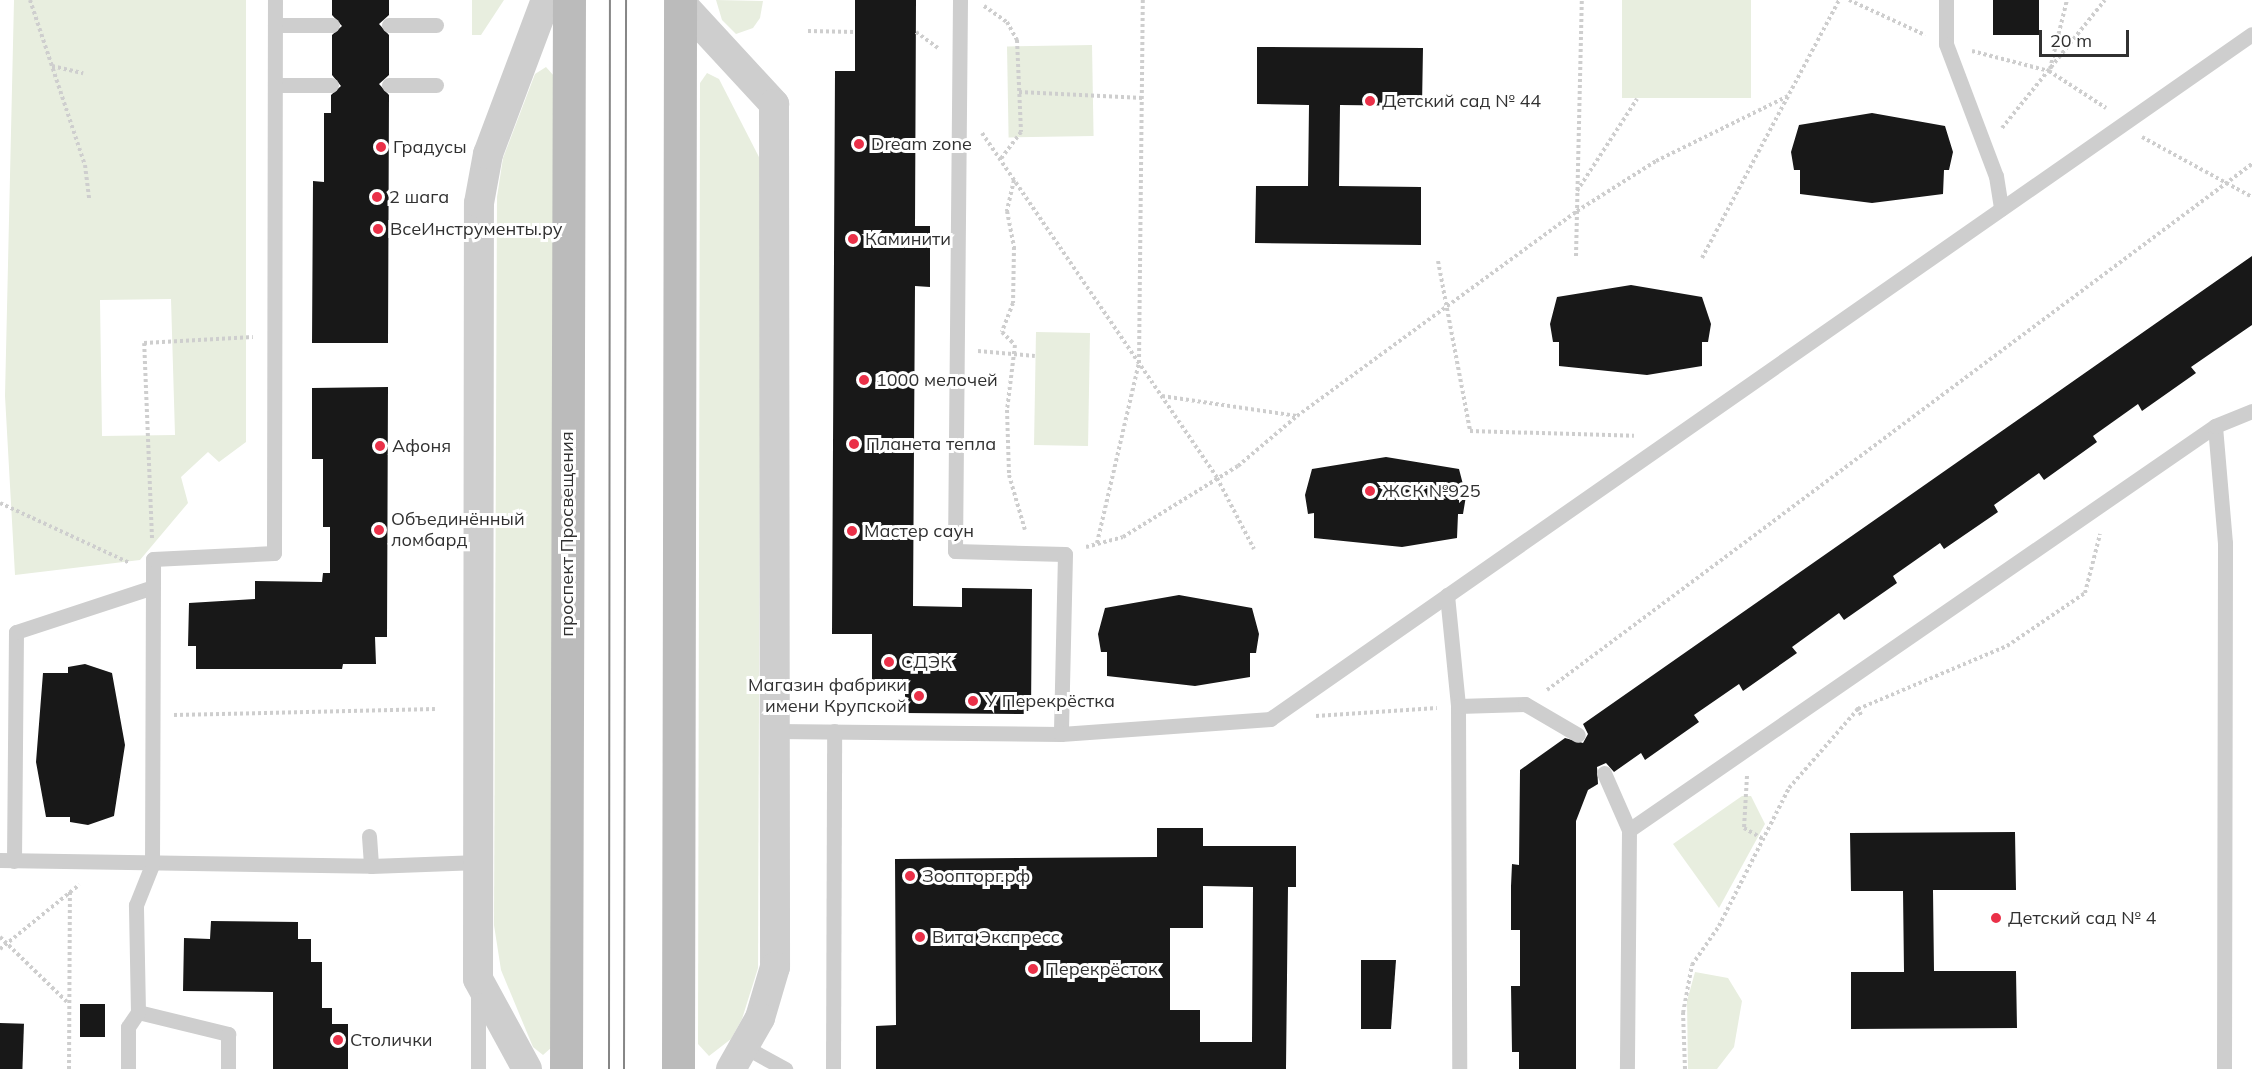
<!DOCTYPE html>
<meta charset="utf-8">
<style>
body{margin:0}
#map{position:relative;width:2252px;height:1069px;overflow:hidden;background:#fff;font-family:Mulish,sans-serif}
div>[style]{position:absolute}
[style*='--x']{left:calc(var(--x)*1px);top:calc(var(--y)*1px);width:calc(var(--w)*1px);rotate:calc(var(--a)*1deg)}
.green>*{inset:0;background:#e8eedf;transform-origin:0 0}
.building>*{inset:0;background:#181818;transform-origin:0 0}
.path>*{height:4px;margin-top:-2px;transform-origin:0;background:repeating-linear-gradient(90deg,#cecece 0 3px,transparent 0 6px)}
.lane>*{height:15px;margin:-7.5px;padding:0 7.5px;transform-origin:7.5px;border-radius:7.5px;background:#cecece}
.street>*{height:30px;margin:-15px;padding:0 15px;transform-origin:15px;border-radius:15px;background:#cecece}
.secondary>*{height:33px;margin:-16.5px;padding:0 16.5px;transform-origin:16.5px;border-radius:16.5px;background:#bbb}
.tram>*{height:1.5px;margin:-0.75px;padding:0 0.75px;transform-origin:0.75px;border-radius:0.75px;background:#868686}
.dots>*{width:16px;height:16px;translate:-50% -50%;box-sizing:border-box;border:3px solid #fff;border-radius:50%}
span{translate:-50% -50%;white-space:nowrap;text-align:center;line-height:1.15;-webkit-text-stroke:6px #fff;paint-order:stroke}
.poi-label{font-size:18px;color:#313131}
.left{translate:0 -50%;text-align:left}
.right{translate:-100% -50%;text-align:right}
.street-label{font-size:18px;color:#313131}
.scale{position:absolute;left:2039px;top:30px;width:90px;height:27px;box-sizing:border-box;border:3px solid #313131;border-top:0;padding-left:8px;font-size:18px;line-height:21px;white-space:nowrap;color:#313131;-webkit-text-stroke:4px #fff;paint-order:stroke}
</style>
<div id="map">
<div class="green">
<i style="clip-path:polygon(evenodd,14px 0,246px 0,246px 442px,219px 462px,208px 452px,181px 477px,188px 503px,140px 560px,15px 575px,5px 396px,14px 0,171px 299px,175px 435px,102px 436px,100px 300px,171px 299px)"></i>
<i style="clip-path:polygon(472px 0,504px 0,481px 35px,472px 35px)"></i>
<i style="clip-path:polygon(716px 0,763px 1px,760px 18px,753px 28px,736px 34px,722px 20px)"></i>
<i style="left:1622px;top:0;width:129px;height:98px"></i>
<i style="left:1092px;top:45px;width:91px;height:85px;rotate:89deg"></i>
<i style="clip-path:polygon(546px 67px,554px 76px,552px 1047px,543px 1055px,533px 1047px,501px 970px,494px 925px,497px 197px,503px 158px,535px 74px)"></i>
<i style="clip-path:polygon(707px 73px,719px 79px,761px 161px,758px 968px,742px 1019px,731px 1039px,709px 1056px,698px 1044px,700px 83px)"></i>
<i style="left:1036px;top:332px;width:54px;height:113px;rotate:1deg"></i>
<i style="clip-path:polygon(1742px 796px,1751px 796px,1765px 824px,1719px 908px,1673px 844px)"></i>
<i style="clip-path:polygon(1695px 972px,1728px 978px,1742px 1001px,1734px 1047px,1717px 1069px,1688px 1069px,1687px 1001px)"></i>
</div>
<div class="building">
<i style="clip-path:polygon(332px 0,389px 0,389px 15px,379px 24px,389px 35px,389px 75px,379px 84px,389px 95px,388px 343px,312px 343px,313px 181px,324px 182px,324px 113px,331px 113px,331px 95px,341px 86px,332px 75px,332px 35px,342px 26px,332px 15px)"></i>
<i style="clip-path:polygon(855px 0,916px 0,915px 226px,930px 226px,930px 287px,915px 286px,913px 606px,962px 607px,962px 588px,1032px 589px,1031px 714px,905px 713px,905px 683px,872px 683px,872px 634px,832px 634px,835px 71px,855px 71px)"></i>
<i style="left:1993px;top:0;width:46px;height:35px"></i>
<i style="clip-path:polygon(1257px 47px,1423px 48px,1422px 106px,1340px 105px,1339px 186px,1421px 187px,1421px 245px,1255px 243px,1256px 186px,1308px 186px,1309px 105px,1257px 104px)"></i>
<i style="clip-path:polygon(1872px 113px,1945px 126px,1953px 152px,1949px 170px,1944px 170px,1943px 194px,1872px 203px,1800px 194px,1800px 170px,1794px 170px,1791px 152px,1799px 125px)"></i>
<i style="clip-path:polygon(2252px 256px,2252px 325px,2191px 367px,2196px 373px,2142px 411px,2138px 404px,2093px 436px,2097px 442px,2044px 480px,2039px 473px,1994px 505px,1998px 512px,1944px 549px,1940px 543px,1893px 576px,1897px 583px,1844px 620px,1839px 613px,1792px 647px,1797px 653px,1743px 691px,1739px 684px,1694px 715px,1699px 722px,1645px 760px,1641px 753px,1614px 772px,1606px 763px,1597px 767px,1598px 784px,1588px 790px,1576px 821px,1576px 1069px,1519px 1069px,1519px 1052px,1512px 1052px,1511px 986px,1520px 986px,1520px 930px,1511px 930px,1511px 886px,1512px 864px,1519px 865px,1520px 770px,1565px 738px,1583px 743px,1588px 734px,1583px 724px)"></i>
<i style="clip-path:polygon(1631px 285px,1702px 297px,1711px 324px,1708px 342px,1702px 342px,1702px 366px,1647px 375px,1559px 366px,1559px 342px,1553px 342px,1550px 324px,1557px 297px)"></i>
<i style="clip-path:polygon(388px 387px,387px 637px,375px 637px,376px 664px,343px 664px,342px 669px,196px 669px,196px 646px,188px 646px,189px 603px,255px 599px,255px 581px,322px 582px,323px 573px,330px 573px,330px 527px,323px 527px,323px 459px,312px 459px,312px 388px)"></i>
<i style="clip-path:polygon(1386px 457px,1459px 469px,1466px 496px,1463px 514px,1458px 514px,1457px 538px,1402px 547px,1314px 538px,1314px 513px,1308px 514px,1305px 495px,1312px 469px)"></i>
<i style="clip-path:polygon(1179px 595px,1252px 608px,1259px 634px,1256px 653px,1250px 653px,1250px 677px,1195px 686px,1107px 676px,1107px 652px,1101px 652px,1098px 634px,1105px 608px)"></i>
<i style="clip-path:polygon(85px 664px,112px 673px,125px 745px,114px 816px,88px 825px,70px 822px,70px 817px,46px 817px,36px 762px,43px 673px,68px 673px,68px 667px)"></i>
<i style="clip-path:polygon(evenodd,1157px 828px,1203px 828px,1203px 846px,1296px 846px,1296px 887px,1288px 887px,1286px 1069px,876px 1069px,876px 1026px,896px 1025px,895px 859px,1157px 857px,1157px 828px,1203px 886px,1253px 887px,1252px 1042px,1200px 1042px,1200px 1010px,1170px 1010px,1170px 928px,1203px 928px,1203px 886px)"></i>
<i style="clip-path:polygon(2015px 832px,2016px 890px,1933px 890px,1934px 971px,2016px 971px,2017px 1028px,1851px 1029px,1851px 972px,1904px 972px,1903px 891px,1851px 891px,1850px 833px)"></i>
<i style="clip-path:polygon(211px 921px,298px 922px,298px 939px,311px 939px,311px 962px,322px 962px,322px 1008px,332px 1008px,332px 1024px,348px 1024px,348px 1069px,273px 1069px,273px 992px,183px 991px,184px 938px,210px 939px)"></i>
<i style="clip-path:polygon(1361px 960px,1396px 960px,1391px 1029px,1361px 1029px)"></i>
<i style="left:80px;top:1004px;width:25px;height:33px"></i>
<i style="left:0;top:1023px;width:24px;height:46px;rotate:2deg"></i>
</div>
<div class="path">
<i style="--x:30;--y:0;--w:174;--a:71.6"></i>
<i style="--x:85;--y:165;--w:35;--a:83"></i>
<i style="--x:1849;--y:0;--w:84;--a:24.7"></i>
<i style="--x:984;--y:6;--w:28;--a:35"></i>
<i style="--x:1007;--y:22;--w:21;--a:61"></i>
<i style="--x:1017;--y:40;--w:92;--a:87.5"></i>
<i style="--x:1021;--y:132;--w:35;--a:127"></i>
<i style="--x:808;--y:31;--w:47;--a:1.2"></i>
<i style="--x:916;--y:32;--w:27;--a:36"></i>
<i style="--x:1972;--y:51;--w:80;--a:14.6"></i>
<i style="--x:2049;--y:71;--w:68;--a:33"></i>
<i style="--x:52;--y:66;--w:32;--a:13"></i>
<i style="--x:2050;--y:69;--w:71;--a:-76.2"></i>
<i style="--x:1019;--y:92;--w:124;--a:2.8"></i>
<i style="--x:2002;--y:128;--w:164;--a:-51.2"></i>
<i style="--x:982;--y:133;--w:417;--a:55.7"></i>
<i style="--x:1217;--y:478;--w:80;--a:62.5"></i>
<i style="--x:2142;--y:137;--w:125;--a:28.6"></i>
<i style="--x:1014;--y:180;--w:32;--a:103"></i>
<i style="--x:1007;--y:211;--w:37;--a:79"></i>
<i style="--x:1014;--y:247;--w:56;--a:91"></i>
<i style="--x:1013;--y:303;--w:31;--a:111"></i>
<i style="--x:1002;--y:332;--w:18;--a:45"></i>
<i style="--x:1015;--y:345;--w:65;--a:97"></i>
<i style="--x:1007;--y:410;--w:65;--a:88.2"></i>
<i style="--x:1009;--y:475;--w:57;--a:73.8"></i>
<i style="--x:1577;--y:191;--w:110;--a:-56.9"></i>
<i style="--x:1576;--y:256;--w:256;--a:-88.7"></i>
<i style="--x:1702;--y:258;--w:292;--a:-62"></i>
<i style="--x:1438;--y:261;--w:173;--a:79.3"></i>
<i style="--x:1470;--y:431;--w:164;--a:1.7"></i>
<i style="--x:978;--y:351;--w:57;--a:5"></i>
<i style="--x:1162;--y:396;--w:136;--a:8.4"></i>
<i style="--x:0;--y:503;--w:143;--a:24.8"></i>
<i style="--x:152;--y:538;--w:195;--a:-92.3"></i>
<i style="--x:144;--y:343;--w:109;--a:-3.2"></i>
<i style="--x:1097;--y:543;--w:185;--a:-76.9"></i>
<i style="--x:1139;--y:363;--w:363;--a:-89.4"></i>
<i style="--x:1086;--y:547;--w:38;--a:-15"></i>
<i style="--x:1123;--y:537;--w:135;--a:-31.7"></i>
<i style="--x:1238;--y:466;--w:77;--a:-40.3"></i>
<i style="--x:1297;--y:416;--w:347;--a:-36.2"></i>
<i style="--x:1577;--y:211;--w:93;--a:-32.3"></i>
<i style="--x:1656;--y:161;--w:147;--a:-26.2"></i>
<i style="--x:1547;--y:690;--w:880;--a:-36.73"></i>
<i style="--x:1857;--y:707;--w:11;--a:63"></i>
<i style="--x:174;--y:715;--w:261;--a:-1.3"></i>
<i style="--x:1316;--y:716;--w:121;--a:-3.8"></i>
<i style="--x:1747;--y:776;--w:52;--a:93.3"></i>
<i style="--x:1744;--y:828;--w:22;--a:30"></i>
<i style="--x:0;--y:937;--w:93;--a:44.1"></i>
<i style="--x:0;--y:949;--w:102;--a:-39"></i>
<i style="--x:69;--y:1069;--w:177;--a:-89.7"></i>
<i style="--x:1685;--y:1069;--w:56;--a:-92"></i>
<i style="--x:1683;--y:1013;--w:49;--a:-79.4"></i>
<i style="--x:1692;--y:965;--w:47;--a:-55.3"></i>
<i style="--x:1719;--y:926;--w:155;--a:-63.1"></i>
<i style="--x:1789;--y:788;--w:105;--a:-48.9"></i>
<i style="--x:1858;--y:709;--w:162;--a:-22.9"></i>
<i style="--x:2007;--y:646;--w:94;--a:-34.2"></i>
<i style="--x:2085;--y:593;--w:61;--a:-75.7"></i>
</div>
<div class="lane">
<i style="--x:960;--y:0;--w:551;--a:90.52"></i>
<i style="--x:955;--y:551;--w:110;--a:1.6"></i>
<i style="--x:1065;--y:554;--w:180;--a:91.3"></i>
<i style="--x:1946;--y:0;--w:44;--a:90"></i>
<i style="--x:1946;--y:44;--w:141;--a:69.3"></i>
<i style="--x:1996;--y:176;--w:33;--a:81"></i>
<i style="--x:275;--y:25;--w:57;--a:0"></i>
<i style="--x:389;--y:25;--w:47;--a:0"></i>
<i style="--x:275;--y:85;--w:56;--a:0"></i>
<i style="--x:389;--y:85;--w:47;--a:0"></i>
<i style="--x:1447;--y:595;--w:112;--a:84.3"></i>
<i style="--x:1458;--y:706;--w:363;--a:89.8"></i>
<i style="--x:1458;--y:706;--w:67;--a:-1.7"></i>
<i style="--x:1525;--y:704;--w:61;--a:30.3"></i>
<i style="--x:776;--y:731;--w:285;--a:0.6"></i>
<i style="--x:1061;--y:734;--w:210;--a:-4.1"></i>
<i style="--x:1270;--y:719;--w:1197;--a:-34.9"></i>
<i style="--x:1604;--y:773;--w:62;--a:66.3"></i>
<i style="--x:1629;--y:830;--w:239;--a:90.5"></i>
<i style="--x:1629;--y:830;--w:712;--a:-34.58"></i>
<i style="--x:369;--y:836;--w:30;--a:86"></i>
<i style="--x:0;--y:860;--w:371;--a:0.9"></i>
<i style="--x:371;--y:866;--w:108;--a:-2.1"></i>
<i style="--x:14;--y:861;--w:229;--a:-89.5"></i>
<i style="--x:16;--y:632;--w:144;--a:-18.2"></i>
<i style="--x:478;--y:991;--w:78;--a:90"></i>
<i style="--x:138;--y:1012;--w:93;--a:13.7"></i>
<i style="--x:228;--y:1034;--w:35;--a:90"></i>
<i style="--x:745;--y:1047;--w:46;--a:28.8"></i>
<i style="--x:128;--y:1069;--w:42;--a:-90"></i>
<i style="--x:128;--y:1027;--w:18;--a:-56"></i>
<i style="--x:138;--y:1012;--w:107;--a:-91.1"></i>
<i style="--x:136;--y:905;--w:43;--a:-68.2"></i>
<i style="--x:152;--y:865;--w:306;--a:-89.8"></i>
<i style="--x:153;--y:559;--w:121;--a:-2.8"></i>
<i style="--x:274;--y:553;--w:553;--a:-89.9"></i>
<i style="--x:833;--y:1069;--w:338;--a:-89.8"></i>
<i style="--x:2224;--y:1069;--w:526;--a:-89.89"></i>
<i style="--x:2225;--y:543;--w:117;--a:-94.9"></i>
<i style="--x:2215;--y:426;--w:40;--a:-22"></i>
</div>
<div class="street">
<i style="--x:680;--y:2;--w:139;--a:47.3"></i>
<i style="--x:774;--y:104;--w:863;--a:89.93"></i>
<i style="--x:775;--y:967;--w:53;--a:106.4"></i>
<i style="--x:760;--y:1018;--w:59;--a:119.6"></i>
<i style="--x:527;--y:1069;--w:102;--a:-118.6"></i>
<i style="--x:478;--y:979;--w:776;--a:-89.93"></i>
<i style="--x:479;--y:203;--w:50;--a:-79.6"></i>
<i style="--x:488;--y:154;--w:165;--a:-69.4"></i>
</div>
<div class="secondary">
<i style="--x:566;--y:1069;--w:1069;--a:-89.84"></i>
<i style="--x:678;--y:1069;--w:1069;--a:-89.89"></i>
</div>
<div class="tram">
<i style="--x:609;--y:1069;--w:1069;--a:-89.95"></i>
<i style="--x:624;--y:1069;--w:1069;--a:-89.89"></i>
</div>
<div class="dots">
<i style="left:1370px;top:101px;background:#ea3048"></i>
<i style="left:859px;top:144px;background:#ea3048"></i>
<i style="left:381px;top:147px;background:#ea3048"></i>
<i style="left:377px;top:197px;background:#ea3048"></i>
<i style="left:378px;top:229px;background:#ea3048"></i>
<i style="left:853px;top:239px;background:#ea3048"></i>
<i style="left:864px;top:380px;background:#ea3048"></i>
<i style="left:854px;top:444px;background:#ea3048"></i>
<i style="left:380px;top:446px;background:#ea3048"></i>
<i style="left:1370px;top:491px;background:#ea3048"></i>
<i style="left:379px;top:530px;background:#ea3048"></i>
<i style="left:852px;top:531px;background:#ea3048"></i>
<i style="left:889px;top:662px;background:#ea3048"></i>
<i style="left:919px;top:696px;background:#ea3048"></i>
<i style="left:973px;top:701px;background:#ea3048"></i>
<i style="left:910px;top:876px;background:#ea3048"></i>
<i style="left:1996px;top:918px;background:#ea3048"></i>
<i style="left:920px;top:937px;background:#ea3048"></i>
<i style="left:1033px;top:969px;background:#ea3048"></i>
<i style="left:338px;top:1040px;background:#ea3048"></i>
</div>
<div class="poi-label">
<span class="left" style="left:1382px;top:101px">Детский сад № 44</span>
<span class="left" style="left:871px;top:144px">Dream zone</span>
<span class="left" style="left:393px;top:147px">Градусы</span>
<span class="left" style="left:389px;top:197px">2 шага</span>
<span class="left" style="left:390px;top:229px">ВсеИнструменты.ру</span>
<span class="left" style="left:865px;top:239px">Каминити</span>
<span class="left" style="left:876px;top:380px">1000 мелочей</span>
<span class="left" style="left:866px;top:444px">Планета тепла</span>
<span class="left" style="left:392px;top:446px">Афоня</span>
<span class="left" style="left:1382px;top:491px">ЖСК №925</span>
<span class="left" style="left:391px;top:530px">Объединённый<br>ломбард</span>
<span class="left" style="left:864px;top:531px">Мастер саун</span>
<span class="left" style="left:901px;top:662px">СДЭК</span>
<span class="right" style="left:907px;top:696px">Магазин фабрики<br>имени Крупской</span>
<span class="left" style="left:985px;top:701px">У Перекрёстка</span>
<span class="left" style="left:922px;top:876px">Зоопторг.рф</span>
<span class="left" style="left:2008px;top:918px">Детский сад № 4</span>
<span class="left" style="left:932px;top:937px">Вита Экспресс</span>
<span class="left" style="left:1045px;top:969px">Перекрёсток</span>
<span class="left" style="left:350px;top:1040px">Столички</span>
</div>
<div class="street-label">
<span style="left:567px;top:534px;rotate:-90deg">проспект Просвещения</span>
</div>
<div class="scale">20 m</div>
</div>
